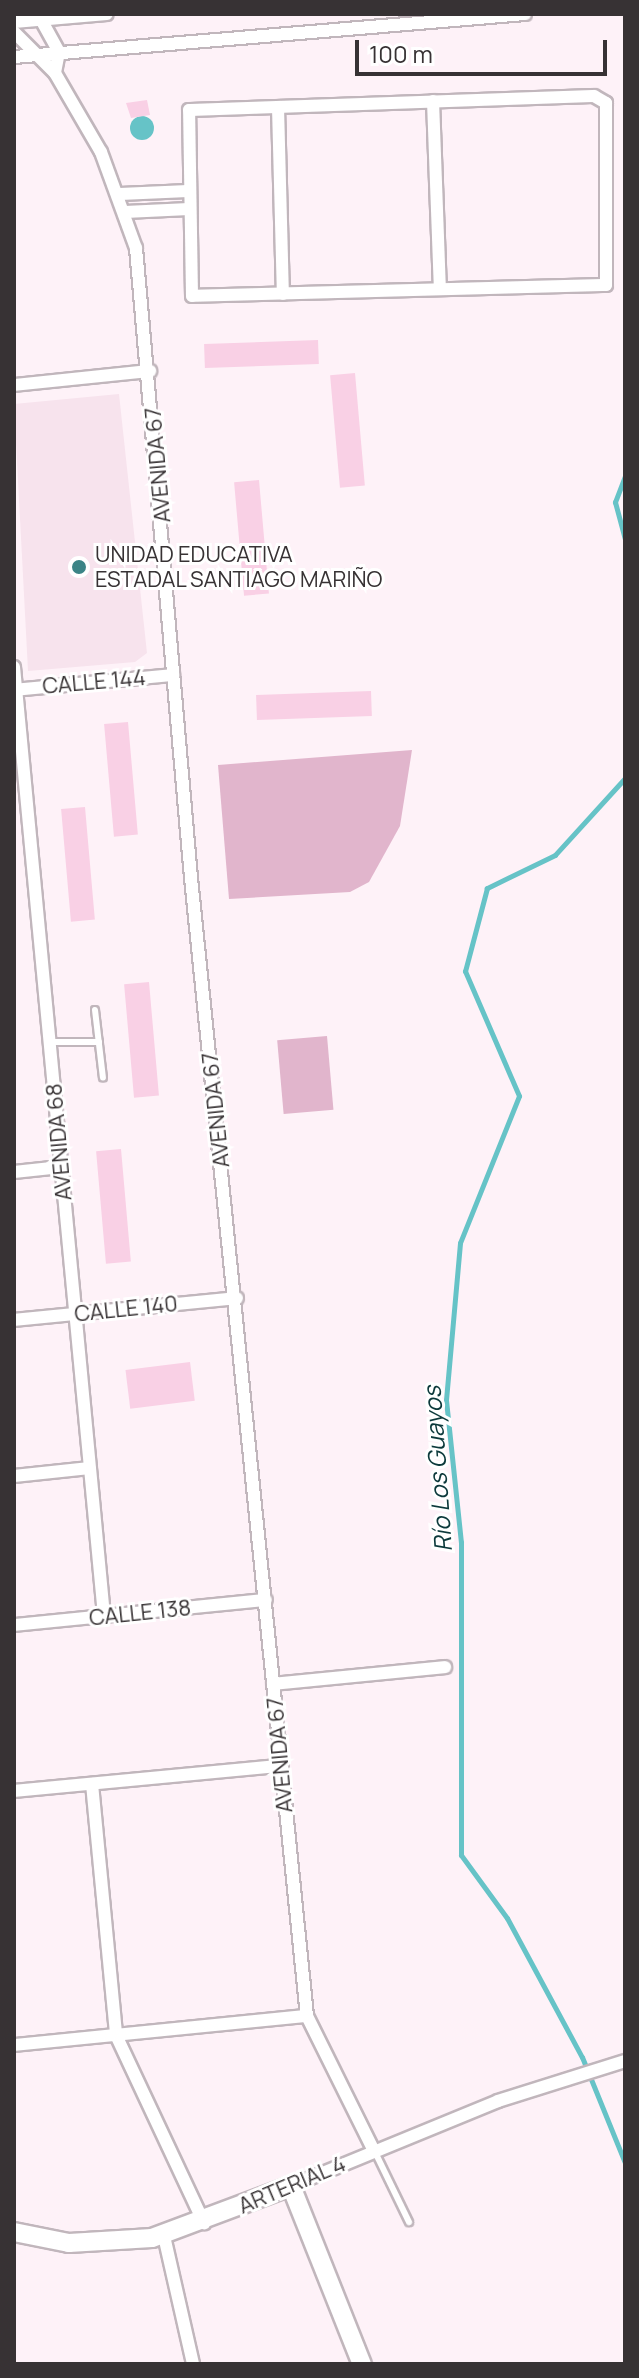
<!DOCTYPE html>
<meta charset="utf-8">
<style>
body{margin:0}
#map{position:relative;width:639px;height:2378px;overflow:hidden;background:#fef2f8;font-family:Manrope,sans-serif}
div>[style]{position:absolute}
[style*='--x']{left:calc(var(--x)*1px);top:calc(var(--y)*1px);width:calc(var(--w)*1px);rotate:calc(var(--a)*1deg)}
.built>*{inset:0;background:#f7e3ed}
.green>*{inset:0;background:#e1b5cc;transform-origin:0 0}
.water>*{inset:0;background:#66c3c7}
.round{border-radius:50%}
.stream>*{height:5px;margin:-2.5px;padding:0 2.5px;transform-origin:2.5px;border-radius:2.5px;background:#66c3c7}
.building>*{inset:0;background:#f9d0e5;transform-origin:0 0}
.roads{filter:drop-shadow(2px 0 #c1b6bc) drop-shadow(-2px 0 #c1b6bc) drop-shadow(0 2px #c1b6bc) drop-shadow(0 -2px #c1b6bc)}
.lane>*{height:6px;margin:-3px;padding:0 3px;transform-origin:3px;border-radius:3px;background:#fff}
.street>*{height:12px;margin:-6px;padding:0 6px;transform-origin:6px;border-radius:6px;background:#fff}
.secondary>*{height:18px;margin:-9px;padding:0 9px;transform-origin:9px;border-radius:9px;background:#fff}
.dots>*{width:22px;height:22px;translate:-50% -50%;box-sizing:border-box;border:4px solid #fff;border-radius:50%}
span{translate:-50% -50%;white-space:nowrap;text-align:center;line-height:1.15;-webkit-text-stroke:6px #fff;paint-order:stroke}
.street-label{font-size:22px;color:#373234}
.poi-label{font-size:22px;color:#373234}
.left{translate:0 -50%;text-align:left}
.water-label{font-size:24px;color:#0c393b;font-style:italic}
.frame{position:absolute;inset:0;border:16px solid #373234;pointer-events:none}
.scale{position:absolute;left:355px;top:40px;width:252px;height:36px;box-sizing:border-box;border:4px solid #373234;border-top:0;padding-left:10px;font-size:24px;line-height:28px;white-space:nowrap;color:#373234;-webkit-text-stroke:6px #fff;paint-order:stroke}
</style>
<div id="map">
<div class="built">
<i style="clip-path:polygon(119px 394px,147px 653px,135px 662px,28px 671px,14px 404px)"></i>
</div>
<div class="green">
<i style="clip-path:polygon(412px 750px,400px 826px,369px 882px,350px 892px,229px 899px,218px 765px)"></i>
<i style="left:327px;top:1036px;width:74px;height:50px;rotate:85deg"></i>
</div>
<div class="water">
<i class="round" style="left:130px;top:116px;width:24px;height:24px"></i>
</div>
<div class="stream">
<i style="--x:625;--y:476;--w:28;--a:111"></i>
<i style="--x:615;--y:502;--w:39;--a:75"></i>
<i style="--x:625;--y:778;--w:104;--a:132.3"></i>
<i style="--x:555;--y:855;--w:76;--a:154.1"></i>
<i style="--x:487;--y:888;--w:86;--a:104.8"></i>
<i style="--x:465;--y:971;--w:136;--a:66.6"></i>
<i style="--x:519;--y:1096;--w:158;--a:111.9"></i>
<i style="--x:460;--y:1243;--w:158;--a:95.1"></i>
<i style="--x:446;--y:1400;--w:143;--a:84"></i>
<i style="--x:461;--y:1542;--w:313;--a:90"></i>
<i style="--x:461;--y:1855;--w:78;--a:53.9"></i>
<i style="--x:507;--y:1918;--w:158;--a:61.7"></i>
<i style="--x:582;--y:2057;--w:114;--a:67.9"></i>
</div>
<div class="building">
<i style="clip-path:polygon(147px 100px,150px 115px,131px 118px,126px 103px)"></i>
<i style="left:318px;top:340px;width:24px;height:114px;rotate:88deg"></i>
<i style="left:355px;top:373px;width:113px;height:25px;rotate:85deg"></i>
<i style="left:259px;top:480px;width:114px;height:25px;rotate:85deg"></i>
<i style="left:371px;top:691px;width:25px;height:115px;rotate:88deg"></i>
<i style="left:128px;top:722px;width:113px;height:24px;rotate:85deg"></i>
<i style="left:85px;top:807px;width:113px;height:24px;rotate:85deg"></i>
<i style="left:149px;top:982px;width:114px;height:25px;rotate:85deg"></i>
<i style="left:121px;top:1149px;width:113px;height:25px;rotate:85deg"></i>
<i style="left:190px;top:1362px;width:39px;height:65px;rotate:83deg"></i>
</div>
<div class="roads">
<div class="lane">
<i style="--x:95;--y:1010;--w:68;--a:83.3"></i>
<i style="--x:49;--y:1042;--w:50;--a:0"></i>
<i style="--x:375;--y:2152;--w:78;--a:64.1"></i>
</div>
<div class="street">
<i style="--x:38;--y:14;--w:43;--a:61.1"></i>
<i style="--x:59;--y:52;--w:21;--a:101"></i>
<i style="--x:14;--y:22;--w:93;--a:-4.9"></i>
<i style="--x:14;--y:32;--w:58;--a:45"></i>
<i style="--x:55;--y:73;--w:91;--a:59.8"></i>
<i style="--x:101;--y:152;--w:102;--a:70"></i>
<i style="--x:136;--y:248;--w:632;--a:85.01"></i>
<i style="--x:191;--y:878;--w:1144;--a:84.18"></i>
<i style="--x:307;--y:2016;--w:148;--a:63.6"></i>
<i style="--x:14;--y:57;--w:513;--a:-4.81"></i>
<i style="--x:594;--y:96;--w:14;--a:30"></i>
<i style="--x:606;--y:103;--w:182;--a:90"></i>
<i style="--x:606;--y:285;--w:414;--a:178.5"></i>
<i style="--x:192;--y:296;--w:186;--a:-90.9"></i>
<i style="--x:189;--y:110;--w:405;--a:-2"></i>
<i style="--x:433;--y:101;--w:188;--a:87.9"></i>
<i style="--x:278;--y:107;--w:187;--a:88.5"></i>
<i style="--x:120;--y:194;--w:68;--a:-2.5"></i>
<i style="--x:125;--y:212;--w:64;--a:-2.7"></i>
<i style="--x:14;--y:385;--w:137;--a:-5.9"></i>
<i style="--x:14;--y:667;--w:953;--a:84.58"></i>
<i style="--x:14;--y:690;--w:160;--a:-5.4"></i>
<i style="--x:14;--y:1172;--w:47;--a:-6.1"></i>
<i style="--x:14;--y:1320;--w:224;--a:-5.6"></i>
<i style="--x:14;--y:1476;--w:76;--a:-6"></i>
<i style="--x:14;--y:1625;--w:253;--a:-5.7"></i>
<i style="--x:273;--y:1684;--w:173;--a:-5.6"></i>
<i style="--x:92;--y:1784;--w:252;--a:84.5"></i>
<i style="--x:116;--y:2035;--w:208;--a:64.9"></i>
<i style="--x:14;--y:1791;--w:267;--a:-5.4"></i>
<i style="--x:14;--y:2045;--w:294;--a:-5.7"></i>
<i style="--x:291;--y:2186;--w:224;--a:-22.3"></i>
<i style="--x:498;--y:2101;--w:133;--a:-17.5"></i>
<i style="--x:164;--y:2236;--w:131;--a:77.2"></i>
</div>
<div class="secondary">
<i style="--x:14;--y:2232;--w:56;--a:11.3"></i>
<i style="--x:69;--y:2243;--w:83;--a:-3.4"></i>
<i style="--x:152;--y:2238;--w:148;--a:-20.5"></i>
<i style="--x:291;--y:2186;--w:192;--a:68.3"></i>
</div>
</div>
<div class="dots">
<i style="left:79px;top:567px;background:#3b8486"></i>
</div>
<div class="street-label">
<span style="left:158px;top:465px;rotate:-95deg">AVENIDA 67</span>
<span style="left:94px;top:682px;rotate:-5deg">CALLE 144</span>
<span style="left:216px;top:1110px;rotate:-96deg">AVENIDA 67</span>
<span style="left:59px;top:1142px;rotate:-95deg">AVENIDA 68</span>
<span style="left:126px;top:1309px;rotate:-6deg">CALLE 140</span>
<span style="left:140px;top:1613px;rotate:-6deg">CALLE 138</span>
<span style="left:280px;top:1755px;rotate:-95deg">AVENIDA 67</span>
<span style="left:292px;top:2185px;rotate:-23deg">ARTERIAL 4</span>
</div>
<div class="poi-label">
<span class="left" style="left:95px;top:567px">UNIDAD EDUCATIVA<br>ESTADAL SANTIAGO MARIÑO</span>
</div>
<div class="water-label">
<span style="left:437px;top:1469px;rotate:-94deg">Río Los Guayos</span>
</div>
<div class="frame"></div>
<div class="scale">100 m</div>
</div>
